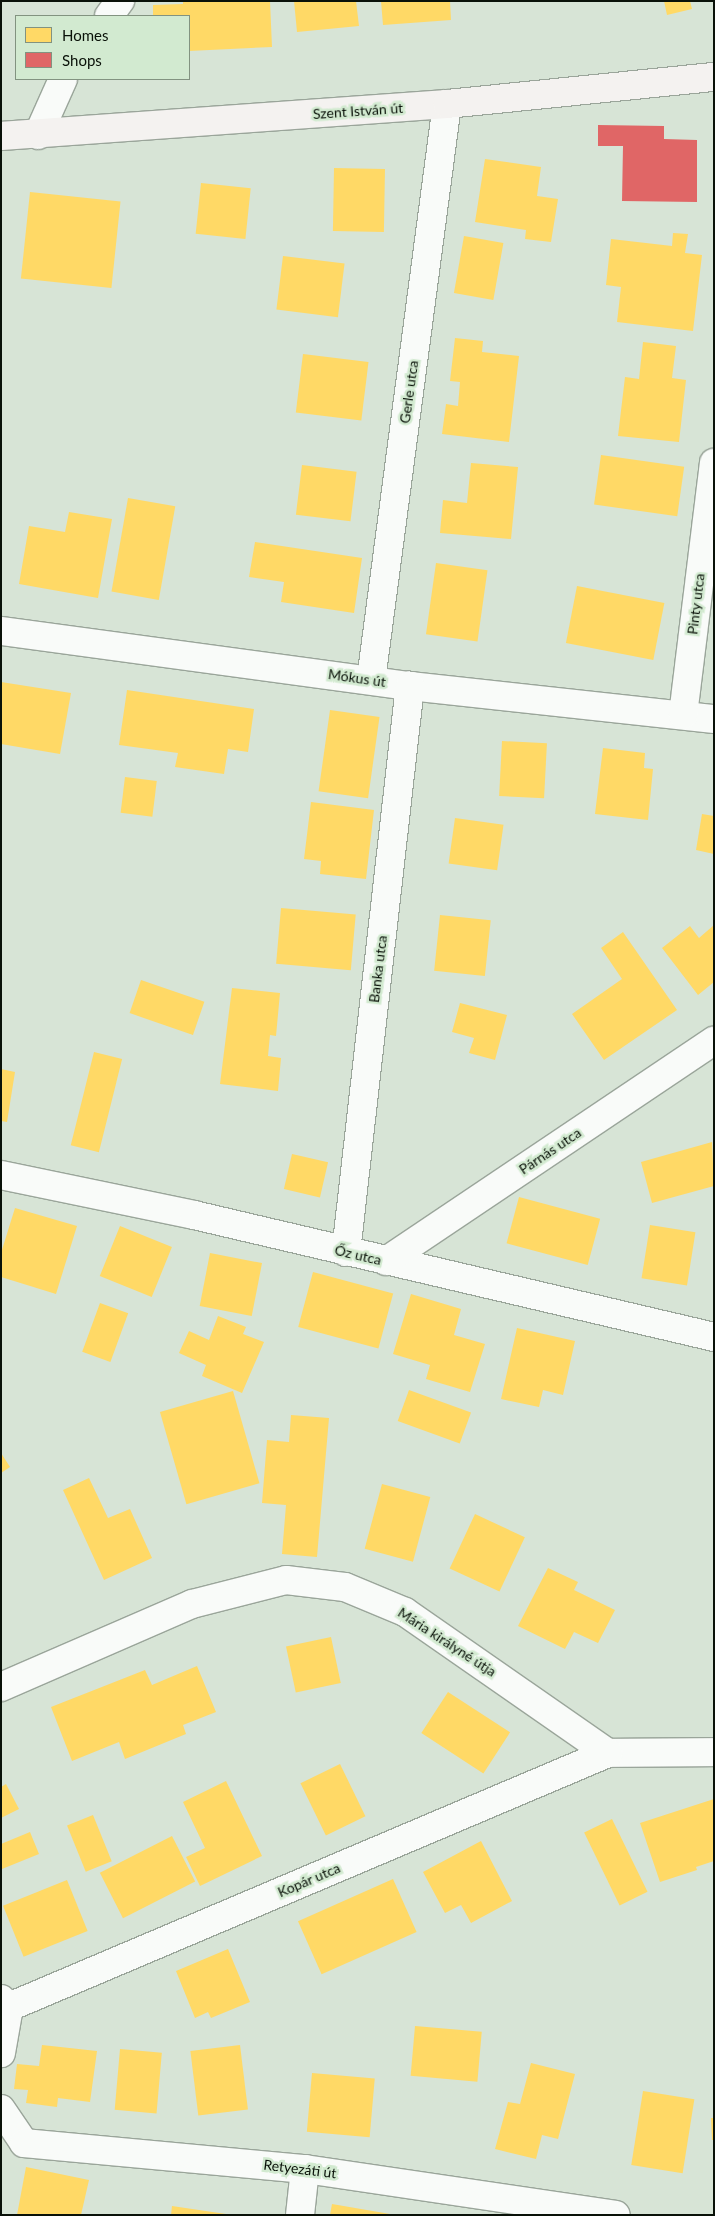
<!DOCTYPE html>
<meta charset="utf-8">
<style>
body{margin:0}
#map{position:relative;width:715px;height:2216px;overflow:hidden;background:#d7e4d6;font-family:Lato,sans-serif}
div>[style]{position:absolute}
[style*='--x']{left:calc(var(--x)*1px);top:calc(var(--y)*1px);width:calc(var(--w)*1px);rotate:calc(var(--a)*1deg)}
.homes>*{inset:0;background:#ffd966;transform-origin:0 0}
.shops>*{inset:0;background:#e06666}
.roads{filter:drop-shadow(1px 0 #9aa59a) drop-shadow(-1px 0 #9aa59a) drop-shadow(0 1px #9aa59a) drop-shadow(0 -1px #9aa59a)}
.street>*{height:28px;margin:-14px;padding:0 14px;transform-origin:14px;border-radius:14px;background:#f9fbf9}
.secondary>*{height:28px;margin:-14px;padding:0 14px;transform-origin:14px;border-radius:14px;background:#f4f2f0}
span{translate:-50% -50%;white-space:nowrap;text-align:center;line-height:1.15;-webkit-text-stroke:5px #d2ead0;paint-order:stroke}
.street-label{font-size:14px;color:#091108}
.frame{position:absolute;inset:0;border:2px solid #091108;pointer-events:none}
.legend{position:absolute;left:15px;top:15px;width:175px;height:65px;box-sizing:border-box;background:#d2ead0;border:1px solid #829380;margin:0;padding:6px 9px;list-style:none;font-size:15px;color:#091108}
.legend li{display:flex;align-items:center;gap:10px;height:25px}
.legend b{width:25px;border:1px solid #829380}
</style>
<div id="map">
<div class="homes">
<i style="clip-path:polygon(183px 1px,270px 1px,272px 47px,189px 51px,189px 16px,153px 16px,153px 5px,183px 4px)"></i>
<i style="clip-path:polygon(294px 1px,356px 1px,359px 26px,297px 32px)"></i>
<i style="clip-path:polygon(381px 1px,450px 1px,451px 20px,383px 25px)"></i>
<i style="clip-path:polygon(664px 1px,690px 1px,692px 9px,667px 15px)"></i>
<i style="clip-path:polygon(485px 159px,541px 167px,537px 196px,558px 199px,551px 242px,525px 239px,526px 230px,475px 222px)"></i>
<i style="left:334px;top:168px;width:51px;height:63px;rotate:1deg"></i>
<i style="left:201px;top:183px;width:50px;height:51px;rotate:6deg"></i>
<i style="left:30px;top:192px;width:91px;height:87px;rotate:6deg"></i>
<i style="clip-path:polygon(673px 233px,688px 234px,685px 253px,702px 255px,693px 331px,617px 322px,621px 287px,606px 285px,611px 239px,672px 246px)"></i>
<i style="left:464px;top:236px;width:40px;height:58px;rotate:10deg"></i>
<i style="left:283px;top:256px;width:62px;height:54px;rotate:7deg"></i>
<i style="clip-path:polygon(455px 338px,483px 341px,482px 352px,519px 356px,509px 442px,442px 434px,446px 404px,458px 406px,460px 382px,450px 381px)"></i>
<i style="clip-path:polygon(643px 342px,676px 346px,672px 378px,686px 380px,679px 442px,618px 436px,625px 377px,639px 379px)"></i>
<i style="left:303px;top:354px;width:66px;height:59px;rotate:7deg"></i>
<i style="left:601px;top:455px;width:84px;height:50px;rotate:8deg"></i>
<i style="clip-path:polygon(471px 463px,518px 467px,511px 539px,440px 533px,443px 500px,467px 503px)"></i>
<i style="left:302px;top:465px;width:55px;height:50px;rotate:7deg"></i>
<i style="left:128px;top:498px;width:48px;height:95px;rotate:10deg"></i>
<i style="clip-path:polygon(69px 512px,112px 519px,98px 598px,19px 584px,29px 526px,65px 532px)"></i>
<i style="clip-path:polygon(255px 542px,362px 558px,354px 613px,281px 602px,284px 582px,249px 577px)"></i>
<i style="left:436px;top:563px;width:52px;height:72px;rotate:8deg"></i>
<i style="left:577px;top:586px;width:89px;height:58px;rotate:11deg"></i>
<i style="clip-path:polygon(1px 682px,71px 693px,60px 754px,1px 744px)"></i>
<i style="clip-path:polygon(127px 690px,254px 709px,248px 752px,228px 749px,224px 774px,175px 767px,178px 753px,119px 745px)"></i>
<i style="left:330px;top:710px;width:50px;height:82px;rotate:8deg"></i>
<i style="left:502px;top:741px;width:45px;height:55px;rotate:3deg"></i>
<i style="clip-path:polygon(603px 748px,645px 753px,644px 768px,653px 769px,648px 820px,595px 814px)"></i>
<i style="left:125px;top:777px;width:32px;height:36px;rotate:7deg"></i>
<i style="clip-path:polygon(311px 802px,374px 810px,366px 879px,320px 874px,321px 861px,304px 859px)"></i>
<i style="clip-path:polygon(702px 814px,714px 816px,714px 854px,696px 850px)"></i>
<i style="left:455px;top:818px;width:49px;height:46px;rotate:8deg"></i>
<i style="left:281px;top:908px;width:75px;height:56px;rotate:5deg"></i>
<i style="left:440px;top:915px;width:51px;height:56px;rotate:6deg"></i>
<i style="clip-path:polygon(714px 925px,714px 982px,698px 995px,662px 948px,690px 926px,699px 938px)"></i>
<i style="clip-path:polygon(623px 932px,677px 1010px,604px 1060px,572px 1014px,622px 979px,601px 948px)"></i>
<i style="left:141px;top:980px;width:67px;height:35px;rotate:19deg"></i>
<i style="clip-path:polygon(232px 988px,280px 993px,276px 1036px,270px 1035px,268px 1056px,281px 1058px,278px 1091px,220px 1084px)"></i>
<i style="clip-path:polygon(460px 1003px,507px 1015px,495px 1060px,469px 1053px,474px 1038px,452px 1032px)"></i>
<i style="left:94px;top:1052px;width:29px;height:96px;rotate:14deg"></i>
<i style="clip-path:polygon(1px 1069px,15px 1072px,7px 1122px,1px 1121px)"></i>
<i style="clip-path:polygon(712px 1142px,714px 1186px,652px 1203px,641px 1162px)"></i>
<i style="left:292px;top:1154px;width:37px;height:36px;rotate:13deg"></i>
<i style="left:519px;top:1197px;width:84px;height:48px;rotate:15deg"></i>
<i style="clip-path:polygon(15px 1208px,77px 1226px,56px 1294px,1px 1277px,1px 1253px)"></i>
<i style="left:650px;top:1225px;width:46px;height:54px;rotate:9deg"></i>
<i style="left:120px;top:1226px;width:56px;height:54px;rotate:22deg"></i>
<i style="left:210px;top:1253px;width:53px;height:54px;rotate:11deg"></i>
<i style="left:313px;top:1272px;width:83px;height:57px;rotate:15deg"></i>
<i style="clip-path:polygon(411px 1294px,461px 1309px,454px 1335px,485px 1344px,470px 1392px,426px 1379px,430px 1365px,393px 1354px)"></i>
<i style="left:100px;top:1303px;width:30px;height:52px;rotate:20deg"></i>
<i style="clip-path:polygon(218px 1316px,246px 1327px,243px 1334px,264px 1342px,242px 1393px,202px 1376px,206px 1365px,179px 1353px,189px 1331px,209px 1340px)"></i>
<i style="clip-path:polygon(517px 1328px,575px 1341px,563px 1395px,543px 1390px,539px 1407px,501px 1399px)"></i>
<i style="left:409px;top:1390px;width:66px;height:33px;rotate:20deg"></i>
<i style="left:233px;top:1391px;width:96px;height:76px;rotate:74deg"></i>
<i style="clip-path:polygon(291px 1415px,329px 1418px,317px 1557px,282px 1554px,286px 1505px,262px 1503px,267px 1440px,289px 1442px)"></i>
<i style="clip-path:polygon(1px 1453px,10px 1467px,1px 1473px)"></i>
<i style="clip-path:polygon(89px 1478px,108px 1518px,130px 1509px,152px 1558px,104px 1580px,63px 1490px)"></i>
<i style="left:382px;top:1484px;width:50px;height:67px;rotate:15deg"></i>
<i style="left:475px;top:1514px;width:55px;height:60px;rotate:25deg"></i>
<i style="clip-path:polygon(548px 1568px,578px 1582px,574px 1590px,615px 1610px,598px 1643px,574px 1632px,565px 1649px,518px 1626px)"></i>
<i style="left:331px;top:1637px;width:47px;height:46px;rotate:78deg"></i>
<i style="clip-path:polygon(197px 1666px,216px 1712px,183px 1725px,186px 1734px,125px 1759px,119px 1742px,72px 1761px,51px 1707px,145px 1670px,152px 1685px)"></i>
<i style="left:448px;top:1692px;width:74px;height:49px;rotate:33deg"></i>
<i style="left:340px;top:1764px;width:58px;height:44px;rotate:64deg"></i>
<i style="clip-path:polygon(226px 1781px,262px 1856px,200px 1886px,186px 1857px,205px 1848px,183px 1802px)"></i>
<i style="clip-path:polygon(6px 1784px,19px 1809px,1px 1818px,1px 1787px)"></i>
<i style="clip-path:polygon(714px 1799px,714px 1861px,696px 1867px,697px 1870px,660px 1882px,640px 1823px)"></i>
<i style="left:93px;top:1815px;width:50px;height:28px;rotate:68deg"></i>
<i style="left:612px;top:1819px;width:81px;height:31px;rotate:64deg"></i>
<i style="clip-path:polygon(30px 1832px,39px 1854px,2px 1869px,1px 1844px)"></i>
<i style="left:172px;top:1836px;width:51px;height:81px;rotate:63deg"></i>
<i style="clip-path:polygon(481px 1841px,512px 1901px,471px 1923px,461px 1905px,445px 1913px,423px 1872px)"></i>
<i style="left:393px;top:1879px;width:58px;height:104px;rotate:66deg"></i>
<i style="left:67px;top:1880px;width:55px;height:69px;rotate:68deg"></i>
<i style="clip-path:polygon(228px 1949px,250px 2002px,211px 2018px,208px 2012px,195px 2018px,176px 1971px)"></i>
<i style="left:415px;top:2026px;width:67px;height:50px;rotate:5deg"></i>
<i style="clip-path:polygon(42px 2045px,97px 2051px,90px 2102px,58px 2098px,57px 2107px,26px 2103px,28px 2090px,14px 2089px,17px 2064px,39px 2066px)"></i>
<i style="left:240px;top:2045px;width:65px;height:50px;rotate:83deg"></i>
<i style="left:120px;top:2049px;width:42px;height:61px;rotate:5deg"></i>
<i style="clip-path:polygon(531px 2063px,575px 2074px,558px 2139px,542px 2135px,536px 2159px,495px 2149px,508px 2102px,520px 2104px)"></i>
<i style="left:312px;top:2073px;width:63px;height:59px;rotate:5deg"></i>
<i style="left:643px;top:2091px;width:52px;height:75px;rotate:9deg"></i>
<i style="clip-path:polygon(711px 2118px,714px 2118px,714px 2140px,712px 2140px)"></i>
<i style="clip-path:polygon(26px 2167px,89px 2180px,81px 2215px,17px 2215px)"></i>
<i style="clip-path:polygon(332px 2204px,390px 2214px,390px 2215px,330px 2215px)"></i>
<i style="clip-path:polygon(172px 2206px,226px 2214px,225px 2215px,171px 2215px)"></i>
</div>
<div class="shops">
<i style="clip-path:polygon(598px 125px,664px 126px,664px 139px,697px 140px,697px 202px,622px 201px,623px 146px,598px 146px)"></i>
</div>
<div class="roads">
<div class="street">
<i style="--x:109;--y:16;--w:19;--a:-54"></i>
<i style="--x:38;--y:135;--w:61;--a:-65.9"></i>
<i style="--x:1;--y:631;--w:413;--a:7.7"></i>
<i style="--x:410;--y:686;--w:306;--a:6.2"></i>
<i style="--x:371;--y:680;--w:581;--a:-82.48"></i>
<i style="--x:683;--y:715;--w:254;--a:-83"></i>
<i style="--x:1;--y:1175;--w:197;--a:11.7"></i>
<i style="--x:194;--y:1215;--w:534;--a:13.2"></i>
<i style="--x:346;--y:1252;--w:570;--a:-83.55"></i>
<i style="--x:386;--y:1261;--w:395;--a:-33.9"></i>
<i style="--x:1;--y:1687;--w:208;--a:-23.5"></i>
<i style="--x:192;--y:1604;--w:97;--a:-14.3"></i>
<i style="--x:286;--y:1580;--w:59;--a:6.8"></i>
<i style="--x:345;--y:1587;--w:65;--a:22.6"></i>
<i style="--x:405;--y:1612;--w:247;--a:34.8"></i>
<i style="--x:608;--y:1753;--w:106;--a:-0.5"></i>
<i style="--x:1;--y:1999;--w:11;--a:45"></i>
<i style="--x:9;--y:2007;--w:47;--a:99.9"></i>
<i style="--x:9;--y:2007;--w:651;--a:-22.98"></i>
<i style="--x:1;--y:2109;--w:41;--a:55.9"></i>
<i style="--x:24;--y:2143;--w:282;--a:5.3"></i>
<i style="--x:305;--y:2169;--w:314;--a:8.4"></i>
<i style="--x:300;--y:2215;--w:46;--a:-83.8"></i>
</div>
<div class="secondary">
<i style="--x:1;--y:136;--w:447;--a:-4.1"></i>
<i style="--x:447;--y:104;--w:268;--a:-5.8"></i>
</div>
</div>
<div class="street-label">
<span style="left:358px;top:111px;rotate:-4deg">Szent István út</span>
<span style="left:409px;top:392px;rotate:-82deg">Gerle utca</span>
<span style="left:696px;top:604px;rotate:-83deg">Pinty utca</span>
<span style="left:357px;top:678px;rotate:8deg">Mókus út</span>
<span style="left:378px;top:969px;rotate:-83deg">Banka utca</span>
<span style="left:550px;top:1151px;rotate:-34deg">Párnás utca</span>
<span style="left:358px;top:1255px;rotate:13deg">Őz utca</span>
<span style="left:447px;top:1642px;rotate:33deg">Mária királyné útja</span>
<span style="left:309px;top:1880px;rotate:-23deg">Kopár utca</span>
<span style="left:300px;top:2169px;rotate:7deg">Retyezáti út</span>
</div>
<div class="frame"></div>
<ul class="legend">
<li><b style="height:14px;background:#ffd966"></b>Homes</li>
<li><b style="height:14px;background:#e06666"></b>Shops</li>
</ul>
</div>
